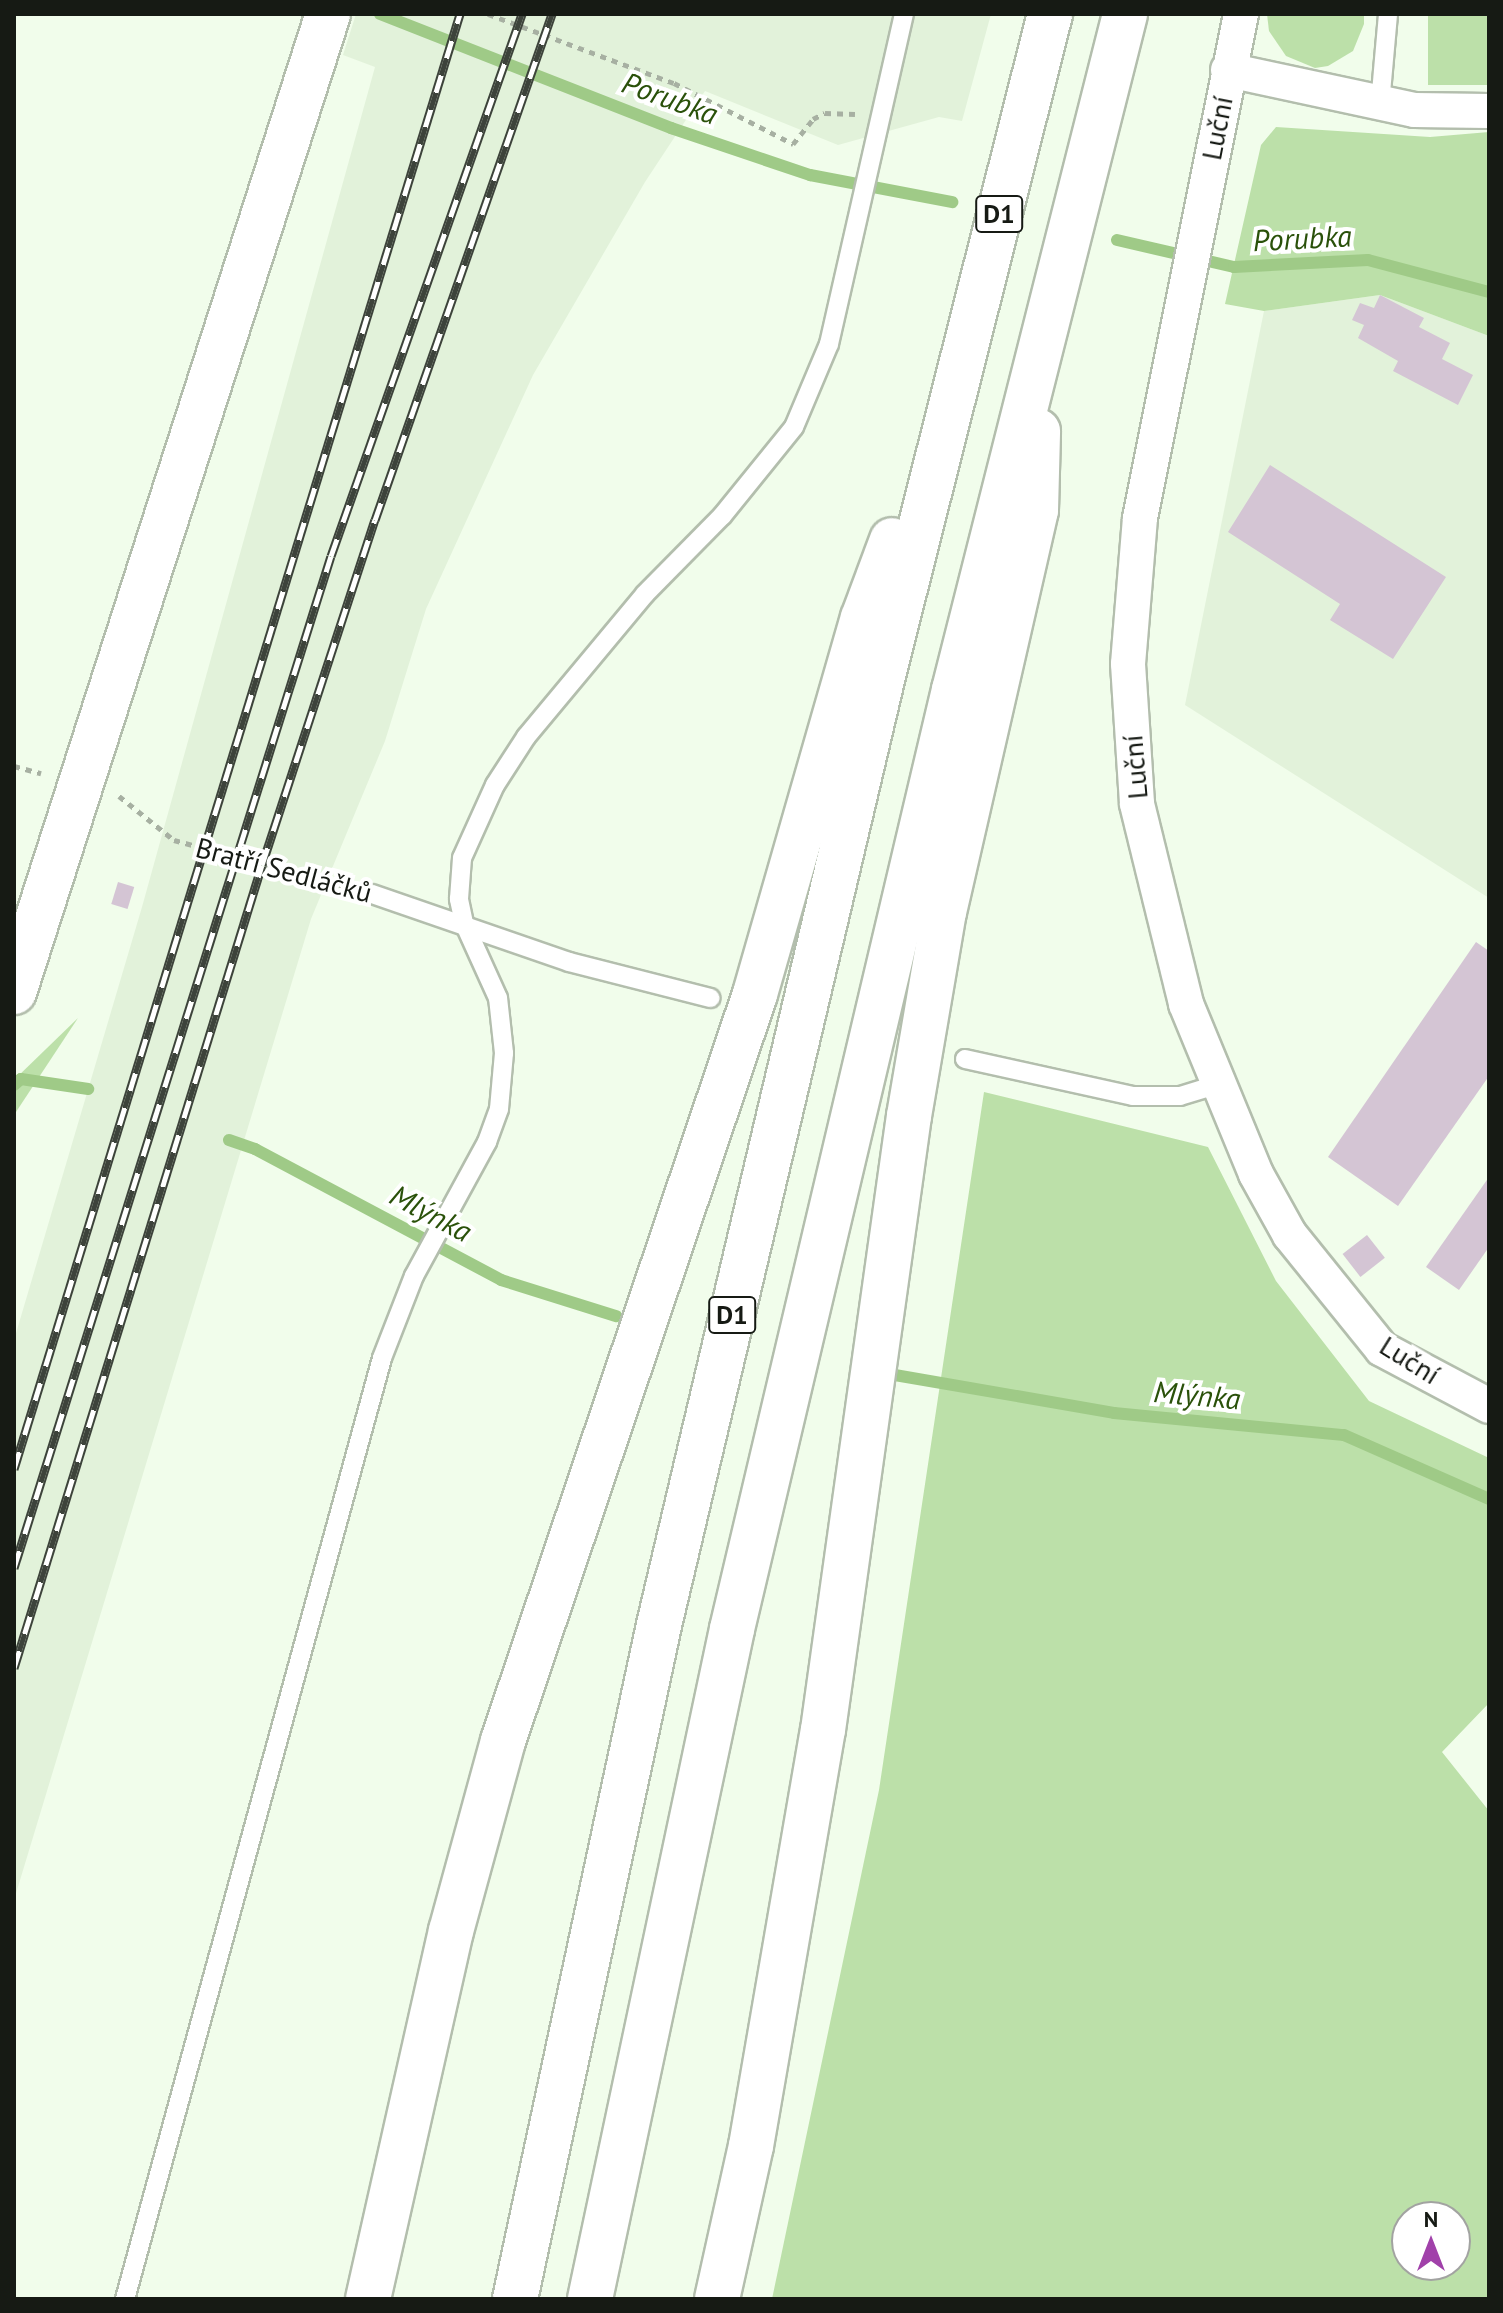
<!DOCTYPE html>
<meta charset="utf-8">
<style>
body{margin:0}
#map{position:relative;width:1503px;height:2313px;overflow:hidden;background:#f1fdeb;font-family:"PT Sans",sans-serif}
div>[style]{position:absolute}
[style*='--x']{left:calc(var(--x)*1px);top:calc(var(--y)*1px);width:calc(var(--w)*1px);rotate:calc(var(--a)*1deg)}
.built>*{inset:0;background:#e2f2da}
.green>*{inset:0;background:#bce0a9;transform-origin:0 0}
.stream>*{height:12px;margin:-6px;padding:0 6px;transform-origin:6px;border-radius:6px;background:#9fca87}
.building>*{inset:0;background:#d4c5d4;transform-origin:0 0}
.path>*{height:5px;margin-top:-2.5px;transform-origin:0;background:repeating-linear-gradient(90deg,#a7b0a2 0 6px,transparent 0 12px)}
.roads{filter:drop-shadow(2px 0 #b3bead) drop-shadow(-2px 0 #b3bead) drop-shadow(0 2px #b3bead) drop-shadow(0 -2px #b3bead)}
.lane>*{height:18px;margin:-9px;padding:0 9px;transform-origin:9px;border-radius:9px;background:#fff}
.street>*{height:34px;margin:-17px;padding:0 17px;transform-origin:17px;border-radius:17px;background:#fff}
.secondary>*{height:44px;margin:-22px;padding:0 22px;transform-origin:22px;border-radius:22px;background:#fff}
.highway>*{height:44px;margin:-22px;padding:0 22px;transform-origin:22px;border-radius:22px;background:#fff}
.rail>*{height:9px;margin-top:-4.5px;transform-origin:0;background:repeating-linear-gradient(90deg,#fff 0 18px,#3d433b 0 36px);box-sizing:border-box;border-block:2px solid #3d433b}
span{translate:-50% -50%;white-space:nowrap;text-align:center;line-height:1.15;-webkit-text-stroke:8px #fff;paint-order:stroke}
.shield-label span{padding:2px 6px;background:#fff;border:2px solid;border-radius:6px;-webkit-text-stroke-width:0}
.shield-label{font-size:26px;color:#161a14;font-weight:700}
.street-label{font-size:28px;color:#161a14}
.water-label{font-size:30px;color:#2a510a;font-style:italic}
.frame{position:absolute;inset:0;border:16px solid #161a14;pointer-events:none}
.north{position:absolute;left:1391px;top:2201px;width:80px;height:80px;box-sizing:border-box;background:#fff;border:2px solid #a2a3a1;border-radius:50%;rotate:0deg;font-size:22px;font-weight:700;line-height:32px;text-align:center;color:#161a14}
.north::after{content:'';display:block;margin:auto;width:28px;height:36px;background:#a141aa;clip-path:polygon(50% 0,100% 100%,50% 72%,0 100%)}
</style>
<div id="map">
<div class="built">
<i style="clip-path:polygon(356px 14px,991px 14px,962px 121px,939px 117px,838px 145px,705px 91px,645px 182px,533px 375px,426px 609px,385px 741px,311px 919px,14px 1900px,14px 1340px,142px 907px,375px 67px,343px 55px)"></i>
<i style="clip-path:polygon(1380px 295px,1489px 336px,1489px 898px,1185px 705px,1264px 311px)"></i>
</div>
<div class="green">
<i style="clip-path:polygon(1267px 14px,1364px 14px,1364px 24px,1353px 51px,1328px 66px,1315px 68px,1286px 56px,1269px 31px)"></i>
<i style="left:1428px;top:14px;width:61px;height:71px"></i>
<i style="clip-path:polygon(1276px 127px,1430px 137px,1489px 132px,1489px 336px,1380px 295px,1264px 311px,1225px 304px,1261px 145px)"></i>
<i style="clip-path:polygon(78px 1018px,14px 1115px,14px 1080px)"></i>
<i style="clip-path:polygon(evenodd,984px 1092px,1208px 1147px,1276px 1281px,1369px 1401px,1489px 1458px,1489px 1703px,1442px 1752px,1489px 1811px,1489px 2299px,772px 2299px,879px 1790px,984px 1092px,1455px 2217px,1455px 2265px,1407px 2265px,1407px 2217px,1455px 2217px)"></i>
</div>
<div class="stream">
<i style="--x:380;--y:14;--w:313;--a:21.4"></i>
<i style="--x:671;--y:128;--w:147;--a:18.7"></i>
<i style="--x:810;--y:175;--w:145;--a:10.8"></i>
<i style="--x:1117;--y:240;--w:120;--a:13"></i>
<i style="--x:1234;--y:267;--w:134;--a:-3"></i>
<i style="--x:1368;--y:260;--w:125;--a:14.8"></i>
<i style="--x:14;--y:1085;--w:9;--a:-41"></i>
<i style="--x:21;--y:1079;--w:68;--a:8.5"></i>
<i style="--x:229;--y:1140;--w:28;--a:19"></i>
<i style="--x:255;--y:1149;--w:279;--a:28"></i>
<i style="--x:501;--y:1280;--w:121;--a:17.4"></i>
<i style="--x:889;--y:1374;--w:228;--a:9.8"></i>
<i style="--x:1114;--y:1413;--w:231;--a:5.5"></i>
<i style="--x:1344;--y:1435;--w:158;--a:23.8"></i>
</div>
<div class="building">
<i style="clip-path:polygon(1380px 295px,1424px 318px,1419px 327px,1450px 343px,1442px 359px,1473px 375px,1458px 405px,1393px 371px,1398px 361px,1358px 338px,1364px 325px,1352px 320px,1360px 303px,1374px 308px)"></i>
<i style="clip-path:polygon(1270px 465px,1446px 577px,1393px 659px,1330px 620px,1340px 604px,1228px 532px)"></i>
<i style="left:118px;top:882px;width:17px;height:23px;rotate:17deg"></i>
<i style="clip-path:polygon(1476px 942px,1489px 951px,1489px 1076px,1398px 1206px,1328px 1157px)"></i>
<i style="clip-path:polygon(1489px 1177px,1489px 1247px,1459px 1290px,1426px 1267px)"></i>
<i style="left:1367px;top:1235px;width:29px;height:31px;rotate:52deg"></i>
</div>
<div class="path">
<i style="--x:488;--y:14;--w:198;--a:20.4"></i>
<i style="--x:674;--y:83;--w:134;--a:27.1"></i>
<i style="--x:793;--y:144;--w:32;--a:-51"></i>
<i style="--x:813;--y:119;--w:13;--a:-27"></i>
<i style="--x:825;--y:113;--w:30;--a:2"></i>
<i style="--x:14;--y:766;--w:28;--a:15"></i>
<i style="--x:119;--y:796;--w:70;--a:38.7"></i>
<i style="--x:174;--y:840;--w:180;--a:15.1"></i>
</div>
<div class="roads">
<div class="lane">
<i style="--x:1380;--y:104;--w:90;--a:-84.9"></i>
<i style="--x:372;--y:894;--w:208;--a:19"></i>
<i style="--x:569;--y:962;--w:146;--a:14.3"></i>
<i style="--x:965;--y:1059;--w:172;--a:12.4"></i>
<i style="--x:1133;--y:1096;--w:47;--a:0"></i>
<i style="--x:1180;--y:1096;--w:38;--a:-17"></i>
<i style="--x:125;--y:2299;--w:975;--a:-74.72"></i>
<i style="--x:382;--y:1358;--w:88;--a:-68.7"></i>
<i style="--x:414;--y:1276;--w:153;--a:-61.4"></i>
<i style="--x:487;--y:1142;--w:35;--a:-70"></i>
<i style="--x:499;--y:1109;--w:56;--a:-84.9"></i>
<i style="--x:504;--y:1053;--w:55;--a:-96.2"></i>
<i style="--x:498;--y:998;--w:82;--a:-114.4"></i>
<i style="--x:464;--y:923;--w:25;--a:-102"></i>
<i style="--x:459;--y:899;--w:41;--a:-85.8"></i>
<i style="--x:462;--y:858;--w:80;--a:-65.7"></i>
<i style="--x:495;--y:785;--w:57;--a:-57.1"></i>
<i style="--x:526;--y:737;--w:186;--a:-50.2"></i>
<i style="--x:645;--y:594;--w:110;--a:-45.4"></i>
<i style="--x:722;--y:516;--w:114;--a:-51"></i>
<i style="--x:794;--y:427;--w:90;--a:-67.1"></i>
<i style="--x:829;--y:344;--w:338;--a:-77.2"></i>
</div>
<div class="street">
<i style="--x:1241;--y:14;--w:514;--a:101.33"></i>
<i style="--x:1140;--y:518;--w:146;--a:94.7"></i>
<i style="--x:1128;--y:664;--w:140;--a:86.3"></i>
<i style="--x:1137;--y:804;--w:206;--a:76.2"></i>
<i style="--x:1186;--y:1004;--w:184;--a:67.6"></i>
<i style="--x:1256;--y:1174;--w:70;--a:60.9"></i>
<i style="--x:1290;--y:1235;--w:146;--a:51.1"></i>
<i style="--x:1382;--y:1349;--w:121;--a:28"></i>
<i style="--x:1228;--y:70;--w:190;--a:12.1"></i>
<i style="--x:1414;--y:110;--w:75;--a:0.8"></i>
</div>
<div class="secondary">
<i style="--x:14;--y:992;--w:1027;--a:-72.2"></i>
</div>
<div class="highway">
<i style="--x:368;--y:2299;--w:377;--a:-77.3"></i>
<i style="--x:451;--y:1931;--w:197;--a:-74.7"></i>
<i style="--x:503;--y:1741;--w:788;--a:-71.36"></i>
<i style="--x:755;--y:994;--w:391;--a:-74"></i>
<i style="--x:863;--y:618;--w:83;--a:-69.6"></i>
<i style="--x:515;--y:2299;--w:689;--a:-77.94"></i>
<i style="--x:659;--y:1625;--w:984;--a:-76.73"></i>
<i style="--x:885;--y:667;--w:674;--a:-75.82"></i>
<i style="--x:590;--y:2299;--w:685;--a:-78.03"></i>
<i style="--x:732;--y:1629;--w:965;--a:-76.7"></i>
<i style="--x:954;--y:690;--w:697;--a:-75.8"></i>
<i style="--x:717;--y:2299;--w:157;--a:-77.5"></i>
<i style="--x:751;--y:2146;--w:422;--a:-80.2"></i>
<i style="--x:823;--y:1730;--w:620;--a:-82.03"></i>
<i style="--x:909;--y:1116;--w:207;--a:-80.3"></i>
<i style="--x:944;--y:912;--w:412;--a:-77.1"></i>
<i style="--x:1036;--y:510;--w:79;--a:-88.5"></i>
</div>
</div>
<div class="rail">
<i style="--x:14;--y:1469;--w:1522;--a:-72.96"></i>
<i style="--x:14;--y:1568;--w:1060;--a:-72.61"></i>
<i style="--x:331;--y:556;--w:575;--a:-70.59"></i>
<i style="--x:14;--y:1668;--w:840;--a:-72.84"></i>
<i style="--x:262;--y:865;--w:363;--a:-71.9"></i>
<i style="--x:375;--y:520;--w:536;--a:-70.72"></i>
</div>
<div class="shield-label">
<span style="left:999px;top:214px">D1</span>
<span style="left:732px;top:1315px">D1</span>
</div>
<div class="street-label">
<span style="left:1217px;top:128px;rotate:-79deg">Luční</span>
<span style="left:1135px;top:767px;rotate:-95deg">Luční</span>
<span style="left:284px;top:870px;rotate:15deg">Bratří Sedláčků</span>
<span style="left:1410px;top:1360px;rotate:32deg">Luční</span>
</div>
<div class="water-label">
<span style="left:670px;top:98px;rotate:20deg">Porubka</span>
<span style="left:1302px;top:238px;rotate:-3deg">Porubka</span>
<span style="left:431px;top:1213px;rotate:28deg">Mlýnka</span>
<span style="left:1197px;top:1395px;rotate:5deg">Mlýnka</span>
</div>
<div class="frame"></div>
<div class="north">N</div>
</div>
